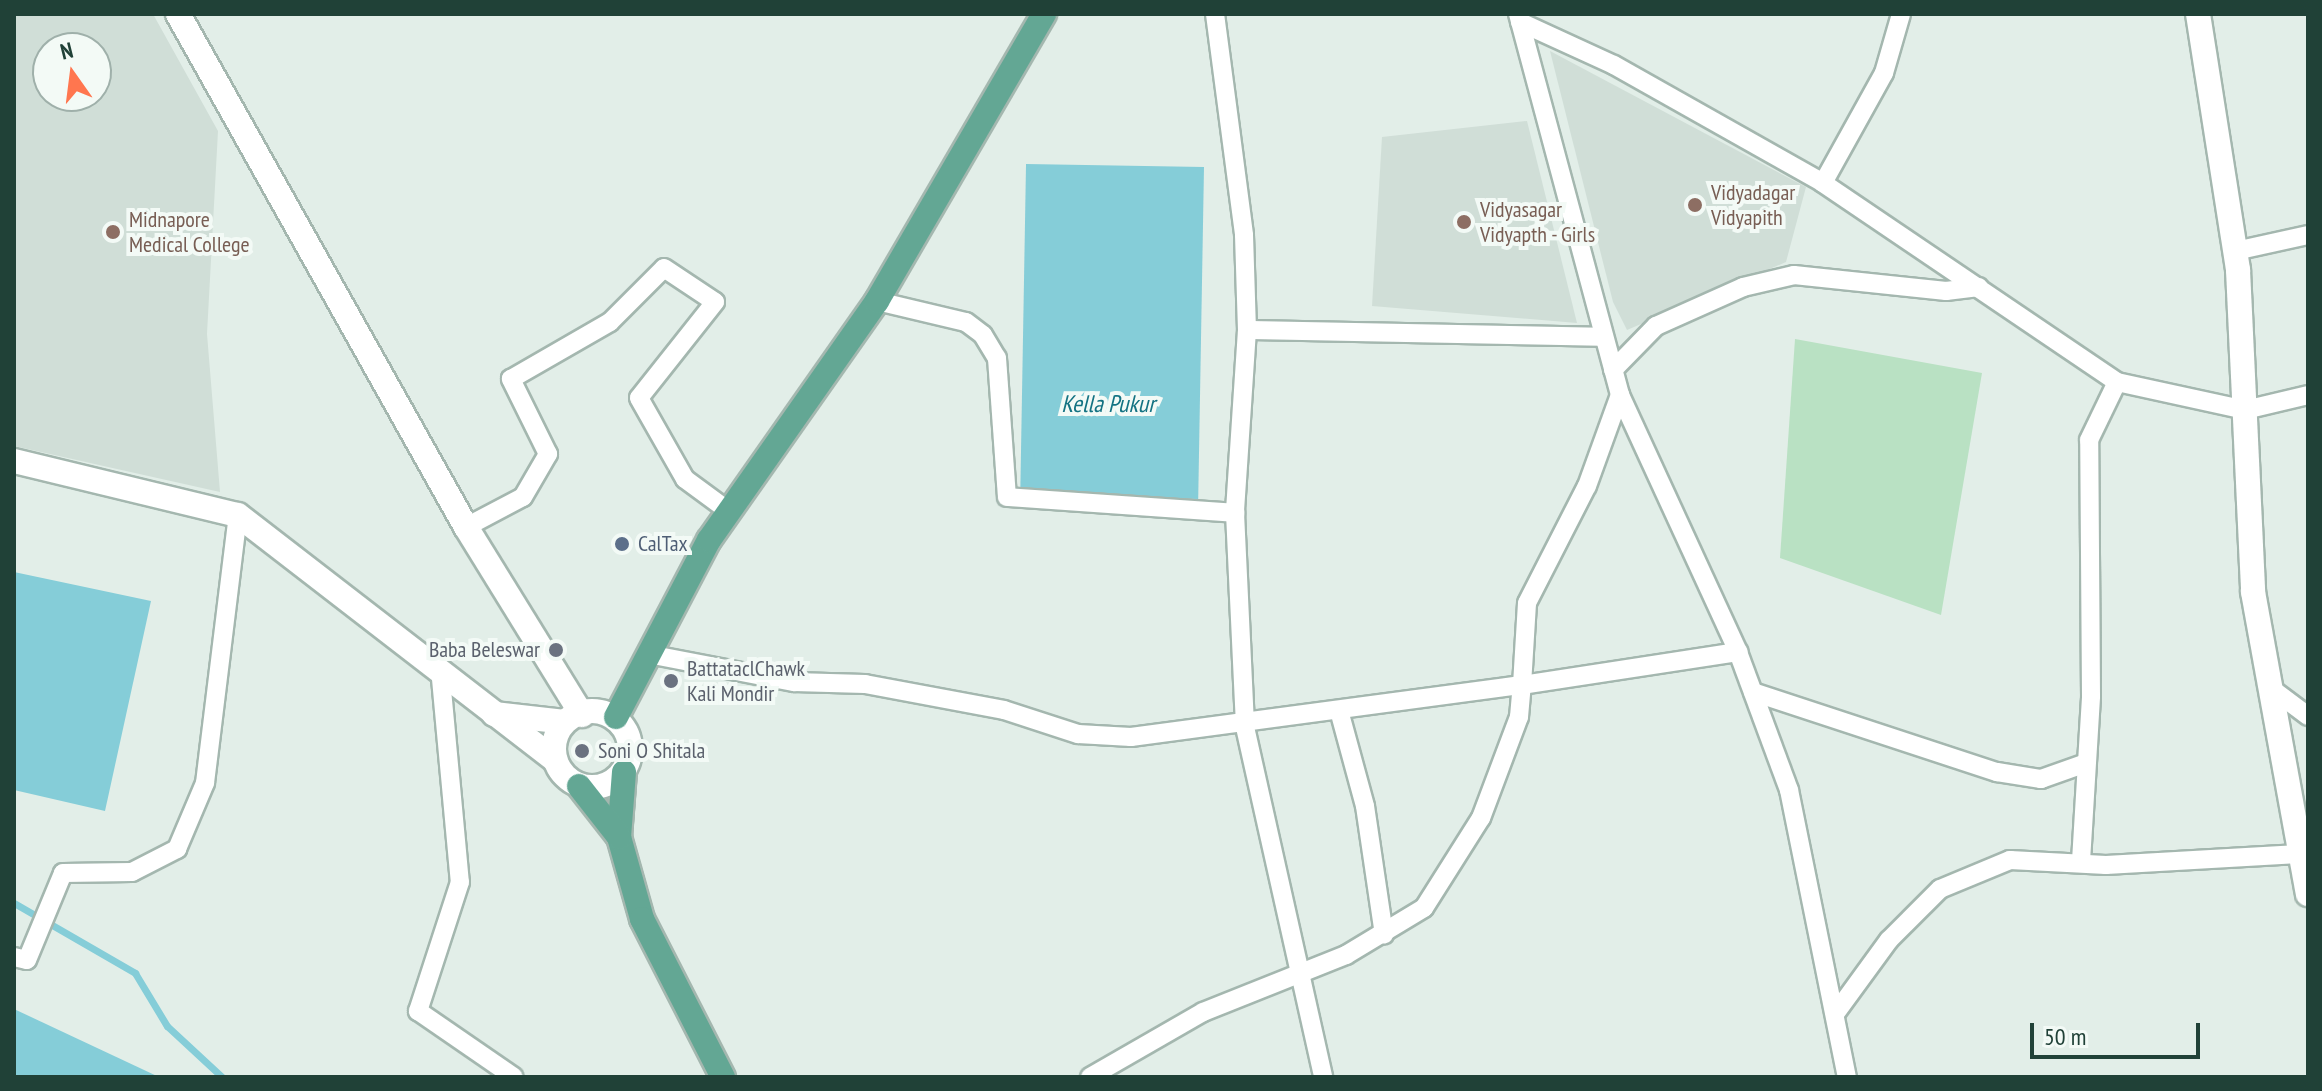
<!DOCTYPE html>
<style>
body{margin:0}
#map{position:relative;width:2322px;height:1091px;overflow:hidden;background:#e2eee8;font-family:"PT Sans Narrow",sans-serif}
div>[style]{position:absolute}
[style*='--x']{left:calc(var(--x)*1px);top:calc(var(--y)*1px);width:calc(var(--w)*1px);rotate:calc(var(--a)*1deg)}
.built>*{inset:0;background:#d0ded7}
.green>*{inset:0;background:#b9e1c3}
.water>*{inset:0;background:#85cdd8;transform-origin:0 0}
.stream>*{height:7px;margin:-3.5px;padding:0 3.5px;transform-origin:3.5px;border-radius:3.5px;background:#85cdd8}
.roads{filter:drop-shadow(2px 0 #a4b7af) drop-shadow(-2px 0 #a4b7af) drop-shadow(0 2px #a4b7af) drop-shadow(0 -2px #a4b7af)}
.street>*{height:18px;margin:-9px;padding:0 9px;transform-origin:9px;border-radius:9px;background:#fff}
.secondary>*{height:24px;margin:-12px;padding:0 12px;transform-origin:12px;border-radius:12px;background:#fff}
.secondary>.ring{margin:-12px;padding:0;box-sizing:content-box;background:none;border:24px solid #fff;border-radius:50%}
.primary>*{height:24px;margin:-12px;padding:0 12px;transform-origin:12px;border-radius:12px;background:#63a794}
.dots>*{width:22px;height:22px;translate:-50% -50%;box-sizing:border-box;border:4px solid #f3faf6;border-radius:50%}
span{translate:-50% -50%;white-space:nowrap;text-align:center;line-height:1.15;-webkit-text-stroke:8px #f3faf6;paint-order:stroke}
.education-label{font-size:22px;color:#785e54}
.left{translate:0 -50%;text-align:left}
.service-label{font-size:22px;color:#4e5e75}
.worship-label{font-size:22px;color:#5b616d}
.right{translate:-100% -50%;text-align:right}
.water-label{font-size:24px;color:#147383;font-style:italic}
.frame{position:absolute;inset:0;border:16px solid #204137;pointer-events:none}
.north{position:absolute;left:32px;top:32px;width:80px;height:80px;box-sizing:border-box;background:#f3faf6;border:2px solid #9fb0aa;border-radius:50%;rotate:346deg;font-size:22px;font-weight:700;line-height:32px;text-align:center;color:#204137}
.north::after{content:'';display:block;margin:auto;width:28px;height:36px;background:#ff764f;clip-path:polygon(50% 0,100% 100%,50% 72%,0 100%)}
.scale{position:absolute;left:2030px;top:1023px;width:170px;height:36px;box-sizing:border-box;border:4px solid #204137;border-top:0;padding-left:10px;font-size:24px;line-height:28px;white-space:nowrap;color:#204137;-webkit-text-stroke:6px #f3faf6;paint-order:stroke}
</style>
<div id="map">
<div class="built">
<i style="clip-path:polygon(evenodd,14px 14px,153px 14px,218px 131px,207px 334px,220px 492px,14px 446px,14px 14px,48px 48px,96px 48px,96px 96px,48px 96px,48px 48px)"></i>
<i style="clip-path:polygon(1550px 51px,1806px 187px,1786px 262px,1627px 330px,1613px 302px)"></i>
<i style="clip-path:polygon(1527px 121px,1577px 323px,1372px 306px,1382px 137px)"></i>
</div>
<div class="green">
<i style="clip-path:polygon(1795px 339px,1982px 373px,1941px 615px,1780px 558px)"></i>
</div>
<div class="water">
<i style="left:1204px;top:167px;width:332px;height:178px;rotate:91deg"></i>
<i style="clip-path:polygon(14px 572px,151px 601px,105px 811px,14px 790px)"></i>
<i style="clip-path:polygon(14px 1009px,159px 1077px,14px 1077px)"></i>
</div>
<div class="stream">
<i style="--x:14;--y:903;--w:140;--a:30"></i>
<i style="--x:135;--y:973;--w:62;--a:58.9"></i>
<i style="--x:167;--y:1026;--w:75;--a:42.8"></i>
</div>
<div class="roads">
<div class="street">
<i style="--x:1215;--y:14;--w:223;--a:82.5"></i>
<i style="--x:1244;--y:235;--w:95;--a:88.2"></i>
<i style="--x:1247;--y:330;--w:183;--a:93.8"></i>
<i style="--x:1235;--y:513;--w:214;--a:87.3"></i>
<i style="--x:1245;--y:727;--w:359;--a:77.4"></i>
<i style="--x:1518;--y:14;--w:394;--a:75"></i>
<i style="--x:1620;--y:395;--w:283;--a:65.3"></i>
<i style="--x:1738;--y:652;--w:147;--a:69.7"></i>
<i style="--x:1789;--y:790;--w:293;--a:78.6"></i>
<i style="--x:1520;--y:22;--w:103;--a:24.6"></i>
<i style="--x:1614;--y:65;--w:240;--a:29.4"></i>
<i style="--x:1823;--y:183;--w:355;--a:34.1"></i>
<i style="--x:2117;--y:382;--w:131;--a:12.3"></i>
<i style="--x:2245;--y:410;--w:65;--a:-13.4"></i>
<i style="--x:1823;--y:183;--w:126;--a:-61"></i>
<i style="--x:1884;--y:73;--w:61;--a:-73.9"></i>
<i style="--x:2235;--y:251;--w:75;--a:-12.4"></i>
<i style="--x:877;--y:301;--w:91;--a:13.3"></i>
<i style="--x:966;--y:322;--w:21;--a:37"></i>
<i style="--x:983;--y:335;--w:27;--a:59"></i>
<i style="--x:997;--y:358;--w:139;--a:85.9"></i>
<i style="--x:1007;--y:497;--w:229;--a:4"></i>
<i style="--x:1247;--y:330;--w:357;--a:1.1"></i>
<i style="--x:1613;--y:370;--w:62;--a:-45.7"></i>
<i style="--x:1656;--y:326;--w:95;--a:-24.1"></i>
<i style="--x:1743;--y:287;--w:52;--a:-13.2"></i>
<i style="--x:1794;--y:275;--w:153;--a:6"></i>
<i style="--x:1946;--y:291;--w:33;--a:-7"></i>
<i style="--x:466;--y:527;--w:64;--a:-27.8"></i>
<i style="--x:523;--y:497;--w:50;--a:-59.8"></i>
<i style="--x:548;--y:454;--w:84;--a:-116.3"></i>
<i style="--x:511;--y:379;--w:114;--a:-29.9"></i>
<i style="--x:610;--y:322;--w:76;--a:-45"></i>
<i style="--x:664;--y:268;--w:61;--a:33.7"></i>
<i style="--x:715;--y:302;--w:122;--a:128.4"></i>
<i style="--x:639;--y:398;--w:93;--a:60.4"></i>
<i style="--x:685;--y:479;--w:52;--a:36.4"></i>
<i style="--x:648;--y:654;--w:149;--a:10.9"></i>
<i style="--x:794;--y:682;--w:71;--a:1.6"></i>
<i style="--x:865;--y:684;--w:141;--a:10.6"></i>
<i style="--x:1004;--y:710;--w:78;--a:18"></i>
<i style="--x:1078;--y:734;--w:53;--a:3.2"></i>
<i style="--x:1131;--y:737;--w:394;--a:-7.6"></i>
<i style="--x:1522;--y:685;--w:82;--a:-86.5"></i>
<i style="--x:1527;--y:603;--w:131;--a:-62.9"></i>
<i style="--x:1587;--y:486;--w:97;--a:-70.1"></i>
<i style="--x:440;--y:668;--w:215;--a:84.7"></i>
<i style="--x:460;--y:882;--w:136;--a:108"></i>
<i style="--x:418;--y:1011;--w:116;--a:34.5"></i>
<i style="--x:2268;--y:686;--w:50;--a:36.9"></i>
<i style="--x:1753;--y:692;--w:257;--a:18.2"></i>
<i style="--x:1997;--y:772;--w:45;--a:9"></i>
<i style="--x:2041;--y:779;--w:48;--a:-19.6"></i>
<i style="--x:1340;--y:714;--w:95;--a:74.8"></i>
<i style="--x:1365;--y:806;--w:130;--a:81.6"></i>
<i style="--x:2081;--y:861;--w:165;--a:-86.5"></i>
<i style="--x:2091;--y:696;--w:256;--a:-90.4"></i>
<i style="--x:2089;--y:440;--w:64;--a:-64.2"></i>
<i style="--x:14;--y:957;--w:13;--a:13"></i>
<i style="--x:27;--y:960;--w:94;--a:-67.5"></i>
<i style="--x:63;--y:873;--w:69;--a:-0.8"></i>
<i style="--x:132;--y:872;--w:51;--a:-27.1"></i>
<i style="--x:177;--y:849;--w:72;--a:-67"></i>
<i style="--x:205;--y:783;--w:270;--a:-83"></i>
<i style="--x:1835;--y:1014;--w:92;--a:-53.9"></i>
<i style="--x:1889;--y:940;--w:72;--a:-45"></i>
<i style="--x:1940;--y:889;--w:76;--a:-22.5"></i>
<i style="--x:2010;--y:860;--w:96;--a:3"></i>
<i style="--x:2106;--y:865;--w:193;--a:-3.3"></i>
<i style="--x:1090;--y:1077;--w:130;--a:-29.9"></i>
<i style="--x:1203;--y:1012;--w:154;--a:-21.7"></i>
<i style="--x:1346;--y:955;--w:91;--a:-31.1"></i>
<i style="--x:1424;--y:908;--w:107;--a:-57.7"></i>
<i style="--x:1481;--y:818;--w:108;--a:-69.4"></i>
<i style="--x:1519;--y:717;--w:32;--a:-85"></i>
<i style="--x:1522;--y:685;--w:219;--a:-8.7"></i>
</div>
<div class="secondary">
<i style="--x:178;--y:14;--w:588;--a:60.69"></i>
<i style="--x:466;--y:527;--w:221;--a:58.3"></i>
<i style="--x:2198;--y:14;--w:259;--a:81.1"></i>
<i style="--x:2238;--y:270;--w:322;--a:87.3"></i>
<i style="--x:2253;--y:592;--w:307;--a:79.7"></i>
<i style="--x:14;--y:461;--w:230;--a:13.6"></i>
<i style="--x:238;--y:515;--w:401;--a:37.7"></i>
<i class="ring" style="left:554px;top:711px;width:52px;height:52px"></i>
<i style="--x:494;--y:714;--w:71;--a:6.4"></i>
</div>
<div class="primary">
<i style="--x:616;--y:717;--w:200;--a:-62.3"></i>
<i style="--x:709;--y:540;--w:292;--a:-54.9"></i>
<i style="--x:877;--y:301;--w:332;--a:-59.8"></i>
<i style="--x:624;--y:772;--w:65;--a:94.4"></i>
<i style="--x:619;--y:837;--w:85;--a:74.3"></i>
<i style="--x:642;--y:919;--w:178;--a:62.9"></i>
<i style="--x:579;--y:786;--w:65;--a:51.9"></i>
</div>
</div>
<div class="dots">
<i style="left:1695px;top:205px;background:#8d6e63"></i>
<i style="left:1464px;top:222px;background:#8d6e63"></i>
<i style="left:113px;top:232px;background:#8d6e63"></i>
<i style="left:622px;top:544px;background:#5c6f8a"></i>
<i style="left:556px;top:650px;background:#6b7280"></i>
<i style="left:671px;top:681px;background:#6b7280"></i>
<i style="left:582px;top:751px;background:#6b7280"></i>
</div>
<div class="education-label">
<span class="left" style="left:1711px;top:205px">Vidyadagar<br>Vidyapith</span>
<span class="left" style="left:1480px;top:222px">Vidyasagar<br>Vidyapth - Girls</span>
<span class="left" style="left:129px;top:232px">Midnapore<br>Medical College</span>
</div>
<div class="service-label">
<span class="left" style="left:638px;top:544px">CalTax</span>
</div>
<div class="worship-label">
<span class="right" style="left:540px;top:650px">Baba Beleswar</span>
<span class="left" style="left:687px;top:681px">BattataclChawk<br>Kali Mondir</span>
<span class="left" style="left:598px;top:751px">Soni O Shitala</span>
</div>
<div class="water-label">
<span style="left:1108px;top:404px">Kella Pukur</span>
</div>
<div class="frame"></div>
<div class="north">N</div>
<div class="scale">50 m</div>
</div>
